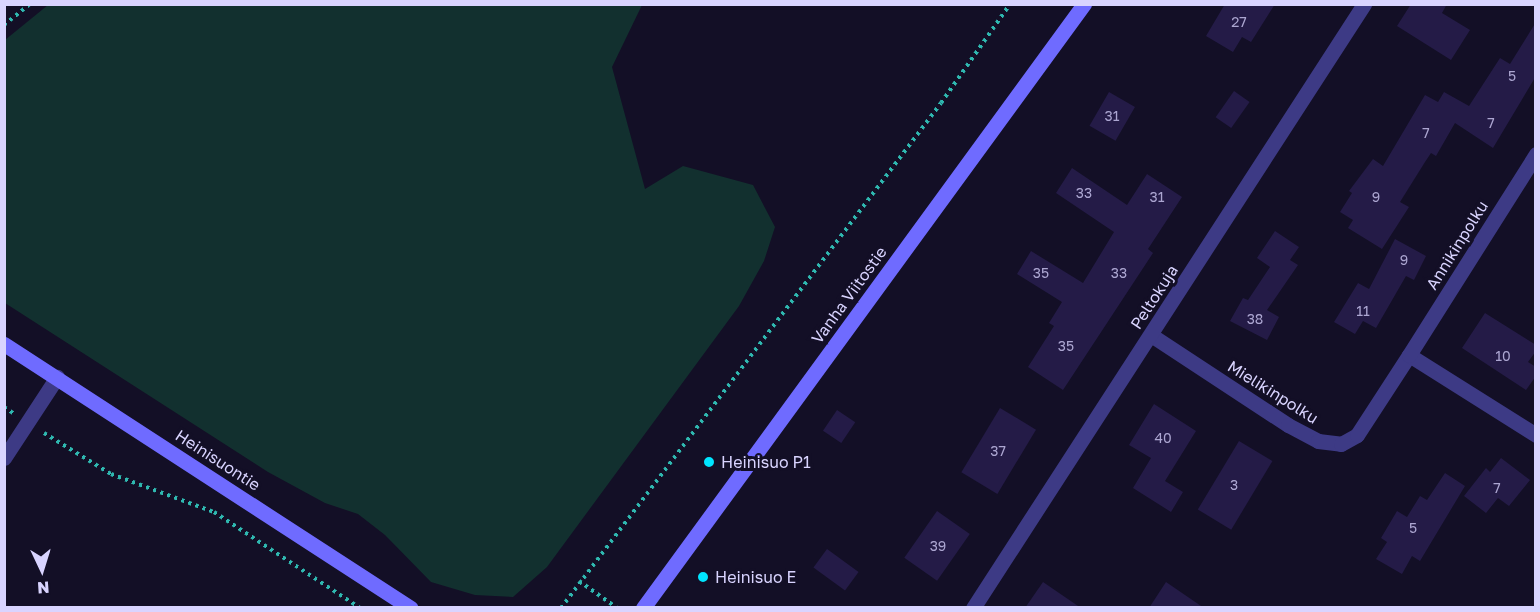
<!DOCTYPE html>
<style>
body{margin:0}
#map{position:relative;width:1540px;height:612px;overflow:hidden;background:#130f26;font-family:"Golos Text",sans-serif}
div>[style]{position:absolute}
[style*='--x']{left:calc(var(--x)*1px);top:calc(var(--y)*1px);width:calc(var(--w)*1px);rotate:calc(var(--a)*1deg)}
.green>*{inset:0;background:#12302f}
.building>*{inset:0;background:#241b47;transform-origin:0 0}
.path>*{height:4px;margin-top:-2px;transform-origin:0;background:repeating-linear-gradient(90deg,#2fb8b0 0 3px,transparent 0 7.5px)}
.street>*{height:15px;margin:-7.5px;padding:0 7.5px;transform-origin:7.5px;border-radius:7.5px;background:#3d3a85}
.secondary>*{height:15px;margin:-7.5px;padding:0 7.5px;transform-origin:7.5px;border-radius:7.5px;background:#6f6bff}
.dots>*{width:16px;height:16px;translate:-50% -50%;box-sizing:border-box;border:3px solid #130f26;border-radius:50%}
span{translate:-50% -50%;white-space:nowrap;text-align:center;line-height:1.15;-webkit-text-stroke:6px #130f26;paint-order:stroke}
.number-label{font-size:14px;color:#aca6d1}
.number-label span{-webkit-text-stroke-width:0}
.street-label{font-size:16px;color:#d9d4ff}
.poi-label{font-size:16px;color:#d9d4ff}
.left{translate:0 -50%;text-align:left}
.frame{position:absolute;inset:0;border:6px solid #d9d4ff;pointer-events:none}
.north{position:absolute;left:12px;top:540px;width:60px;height:60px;-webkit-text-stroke:4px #130f26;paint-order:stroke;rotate:176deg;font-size:16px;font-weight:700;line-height:24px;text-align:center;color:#d9d4ff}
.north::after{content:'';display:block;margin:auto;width:21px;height:27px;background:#d9d4ff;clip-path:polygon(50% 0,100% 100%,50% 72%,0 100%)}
</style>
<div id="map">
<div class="green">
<i style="clip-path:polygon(48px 5px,642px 5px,612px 67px,645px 189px,683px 166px,753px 185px,775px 227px,764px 261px,739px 306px,547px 567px,513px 597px,475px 595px,431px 582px,385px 535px,358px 514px,325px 503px,268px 472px,5px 303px,5px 40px)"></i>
</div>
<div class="building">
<i style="clip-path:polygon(1225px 4px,1275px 4px,1251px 42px,1242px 37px,1233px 52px,1206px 36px)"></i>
<i style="clip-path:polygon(1411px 4px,1447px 4px,1442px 13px,1470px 30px,1451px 60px,1397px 26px)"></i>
<i style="clip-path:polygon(1536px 22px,1536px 76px,1493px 148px,1455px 123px,1436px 156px,1431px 153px,1425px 162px,1400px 202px,1409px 207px,1382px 249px,1348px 228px,1353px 220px,1340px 212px,1352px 193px,1349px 191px,1373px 159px,1383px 166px,1425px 95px,1438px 102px,1444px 92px,1469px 106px,1500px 58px,1510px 64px)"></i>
<i style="left:1234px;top:91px;width:19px;height:32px;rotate:35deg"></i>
<i style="left:1109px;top:92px;width:30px;height:39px;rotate:30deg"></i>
<i style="clip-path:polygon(1072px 168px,1127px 205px,1147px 174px,1182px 197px,1148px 249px,1153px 253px,1063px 390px,1028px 367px,1054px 326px,1049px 323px,1062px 302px,1017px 274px,1031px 251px,1083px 283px,1114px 232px,1056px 193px)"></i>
<i style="clip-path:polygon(1275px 231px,1299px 247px,1290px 260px,1298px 265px,1267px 310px,1279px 317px,1267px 340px,1230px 321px,1243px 298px,1248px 300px,1270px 267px,1257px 258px)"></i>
<i style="clip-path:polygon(1395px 239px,1426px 256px,1414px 280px,1406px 276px,1376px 328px,1363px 321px,1355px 334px,1334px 322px,1358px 283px,1369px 289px)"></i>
<i style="clip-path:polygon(1485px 313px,1536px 345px,1536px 351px,1528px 362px,1536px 367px,1536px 376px,1526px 390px,1462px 348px)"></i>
<i style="clip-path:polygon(1154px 404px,1196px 431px,1165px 481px,1183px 492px,1171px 512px,1133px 488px,1151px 458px,1129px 445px)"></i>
<i style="left:1000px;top:408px;width:42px;height:75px;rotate:31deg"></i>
<i style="left:837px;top:410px;width:22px;height:25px;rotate:34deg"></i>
<i style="left:1239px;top:441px;width:39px;height:80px;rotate:31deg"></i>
<i style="clip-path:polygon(1501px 458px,1530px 480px,1509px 506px,1498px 498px,1486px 513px,1464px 496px,1486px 468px,1490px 472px)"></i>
<i style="clip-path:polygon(1445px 473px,1465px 486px,1420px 561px,1412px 556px,1402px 574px,1376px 559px,1387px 542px,1381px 538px,1397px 511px,1407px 517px,1420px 496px,1427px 500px)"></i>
<i style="left:937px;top:511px;width:40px;height:57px;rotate:35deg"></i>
<i style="left:827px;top:549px;width:39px;height:23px;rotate:36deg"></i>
<i style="clip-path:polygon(1043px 582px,1081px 608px,1025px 608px)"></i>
<i style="clip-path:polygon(1166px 582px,1204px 608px,1149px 608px)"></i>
</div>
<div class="path">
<i style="--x:4;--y:25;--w:33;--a:-39"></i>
<i style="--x:4;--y:407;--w:11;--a:34"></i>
<i style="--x:44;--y:433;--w:79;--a:31.5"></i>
<i style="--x:111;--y:474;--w:110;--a:20.3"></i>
<i style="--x:214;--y:512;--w:175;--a:33.3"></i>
<i style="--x:579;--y:581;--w:47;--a:35.4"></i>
<i style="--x:561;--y:608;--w:632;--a:-53.04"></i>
<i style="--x:941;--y:103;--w:121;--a:-55.1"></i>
</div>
<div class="street">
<i style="--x:1151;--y:335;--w:164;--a:33.3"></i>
<i style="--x:1288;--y:425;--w:34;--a:28"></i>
<i style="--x:1318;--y:441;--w:23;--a:7"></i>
<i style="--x:1341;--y:444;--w:18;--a:-29"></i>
<i style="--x:1357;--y:435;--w:95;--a:-57"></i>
<i style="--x:1409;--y:355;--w:150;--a:32.2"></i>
<i style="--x:1409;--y:355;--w:238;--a:-57.7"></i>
<i style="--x:4;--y:458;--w:97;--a:-56.8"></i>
<i style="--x:973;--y:608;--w:720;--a:-57.08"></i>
</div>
<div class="secondary">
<i style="--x:4;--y:344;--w:485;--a:33"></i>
<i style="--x:643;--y:608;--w:748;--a:-53.87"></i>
</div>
<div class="dots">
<i style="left:709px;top:462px;background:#00e5ff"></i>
<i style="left:703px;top:577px;background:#00e5ff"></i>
</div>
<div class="number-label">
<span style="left:1239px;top:22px">27</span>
<span style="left:1512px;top:76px">5</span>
<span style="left:1112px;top:116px">31</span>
<span style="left:1491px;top:123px">7</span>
<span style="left:1426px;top:133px">7</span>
<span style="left:1084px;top:193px">33</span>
<span style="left:1157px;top:197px">31</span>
<span style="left:1376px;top:197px">9</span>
<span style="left:1404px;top:260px">9</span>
<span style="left:1041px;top:273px">35</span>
<span style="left:1119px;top:273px">33</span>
<span style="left:1363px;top:311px">11</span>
<span style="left:1255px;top:319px">38</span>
<span style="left:1066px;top:346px">35</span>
<span style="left:1503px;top:356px">10</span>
<span style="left:1163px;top:438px">40</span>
<span style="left:998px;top:451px">37</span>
<span style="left:1234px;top:485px">3</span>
<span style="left:1497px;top:488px">7</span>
<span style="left:1413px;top:528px">5</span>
<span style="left:938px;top:546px">39</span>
</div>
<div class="street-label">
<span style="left:1457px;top:245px;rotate:-58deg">Annikinpolku</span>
<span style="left:849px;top:295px;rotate:-54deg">Vanha Viitostie</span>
<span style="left:1154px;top:297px;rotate:-57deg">Peltokuja</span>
<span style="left:1273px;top:392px;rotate:32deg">Mielikinpolku</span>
<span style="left:218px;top:460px;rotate:33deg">Heinisuontie</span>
</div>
<div class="poi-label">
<span class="left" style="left:721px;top:462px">Heinisuo P1</span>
<span class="left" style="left:715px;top:577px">Heinisuo E</span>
</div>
<div class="frame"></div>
<div class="north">N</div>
</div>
